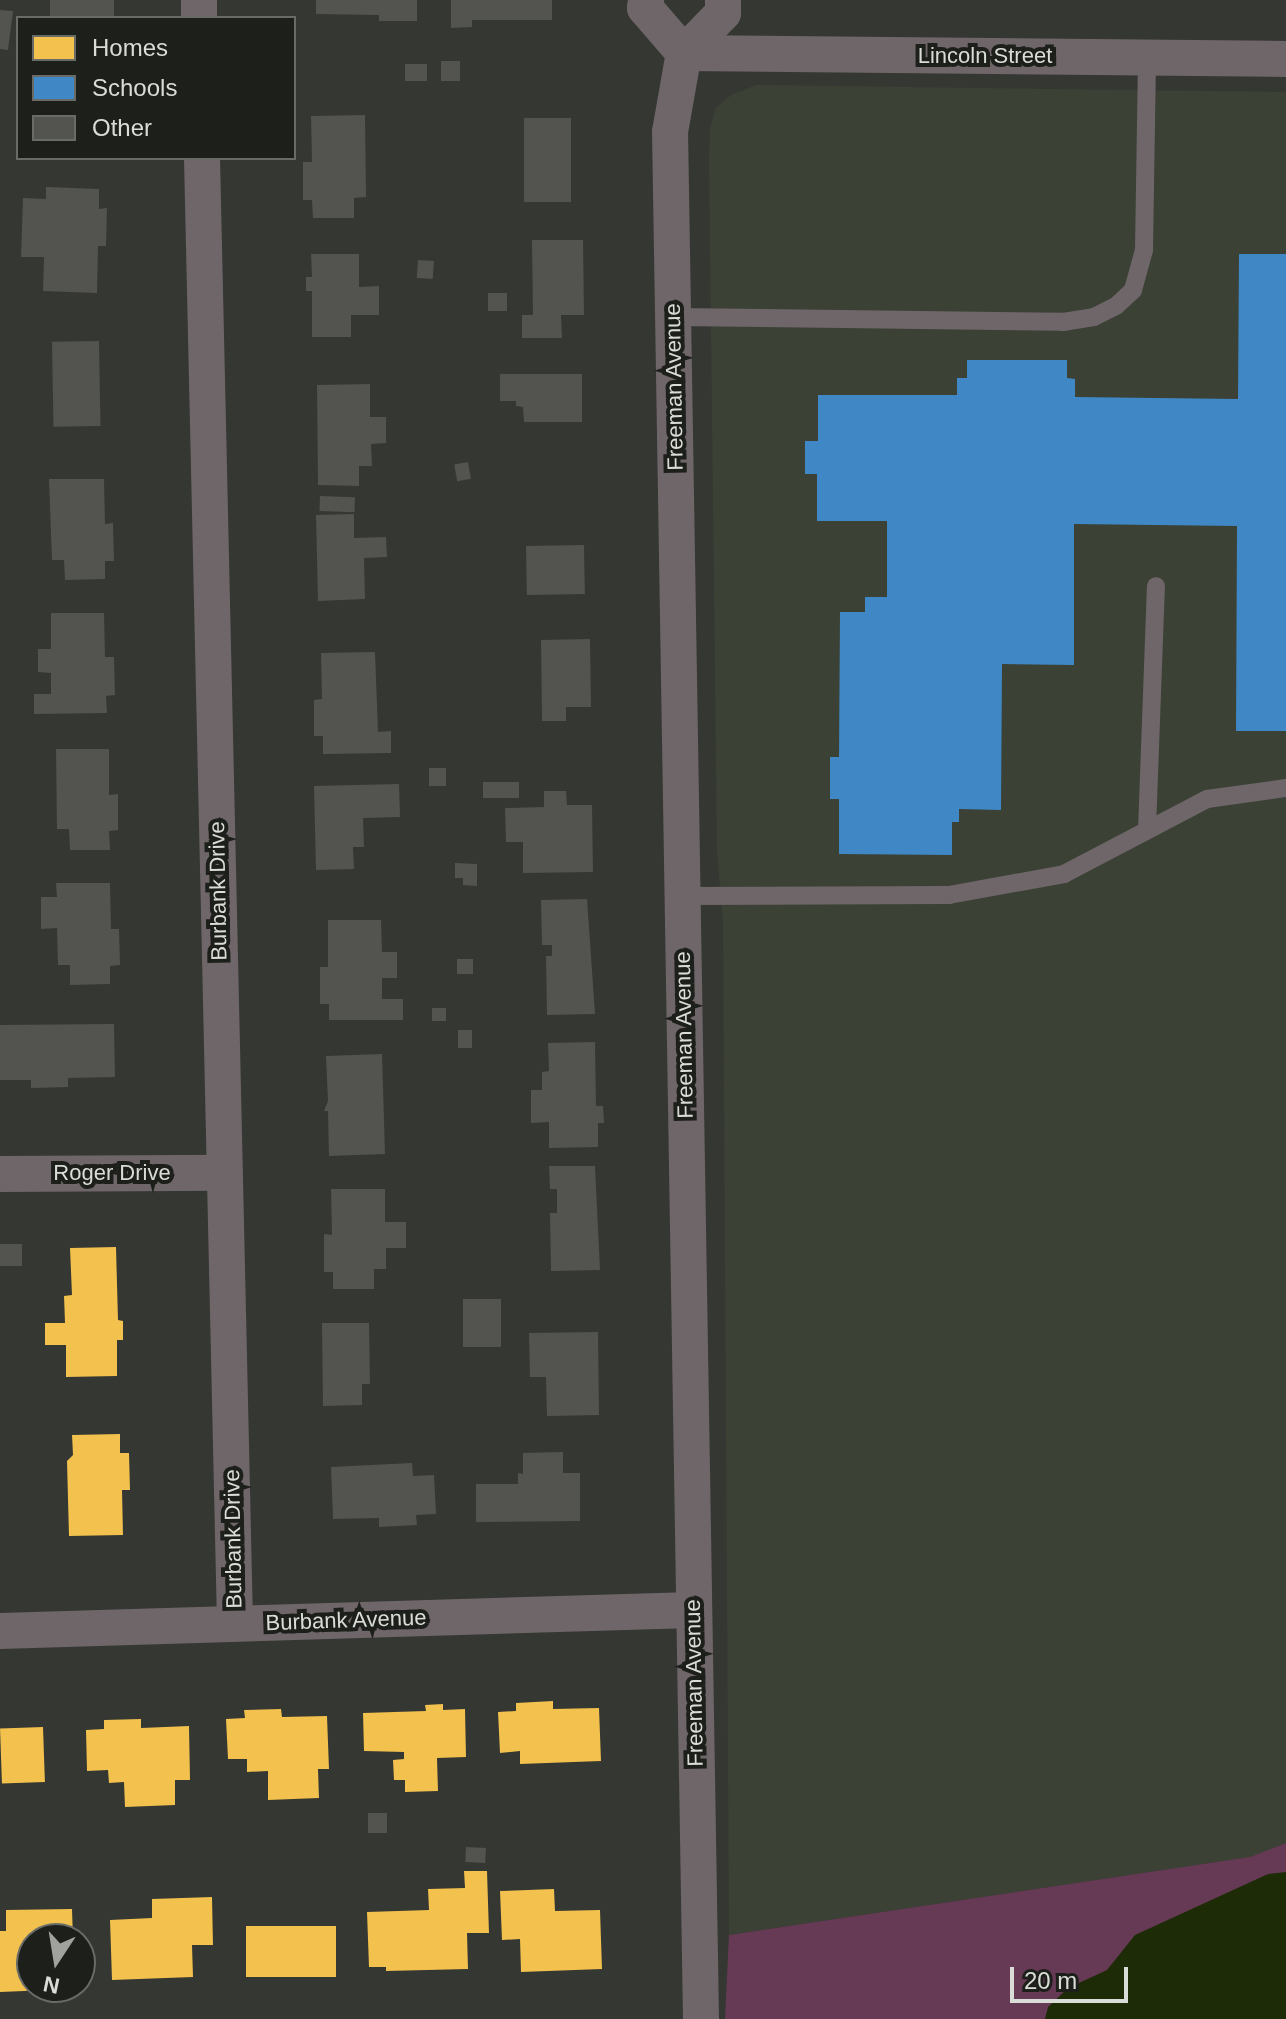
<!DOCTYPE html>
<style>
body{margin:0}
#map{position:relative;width:1286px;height:2019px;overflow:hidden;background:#353732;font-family:Helvetica,sans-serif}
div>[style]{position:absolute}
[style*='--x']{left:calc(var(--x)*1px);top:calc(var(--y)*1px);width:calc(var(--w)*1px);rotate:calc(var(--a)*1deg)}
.built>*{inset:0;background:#3b4135}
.green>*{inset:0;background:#663a55}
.water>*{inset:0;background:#1d2c06}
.homes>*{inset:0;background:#f2c14e;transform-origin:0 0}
.schools>*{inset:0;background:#3f88c5}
.building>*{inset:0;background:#535450;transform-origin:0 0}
.service>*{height:18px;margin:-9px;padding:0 9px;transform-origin:9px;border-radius:9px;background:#6f666a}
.minor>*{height:36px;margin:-18px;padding:0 18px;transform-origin:18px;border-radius:18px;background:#6f666a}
span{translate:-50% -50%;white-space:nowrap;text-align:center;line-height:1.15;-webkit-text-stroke:8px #1d1f1b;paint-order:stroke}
.street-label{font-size:22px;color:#d9dcd7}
.legend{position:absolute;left:16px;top:16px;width:280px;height:144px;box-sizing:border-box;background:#1d1f1b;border:2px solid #686b66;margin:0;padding:10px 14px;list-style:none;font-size:24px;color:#d9dcd7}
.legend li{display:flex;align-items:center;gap:16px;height:40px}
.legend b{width:40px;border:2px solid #686b66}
.north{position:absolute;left:16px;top:1923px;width:80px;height:80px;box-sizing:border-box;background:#1d1f1b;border:2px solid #686b66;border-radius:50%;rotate:192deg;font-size:22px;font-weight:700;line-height:32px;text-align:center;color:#d9dcd7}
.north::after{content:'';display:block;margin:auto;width:28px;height:36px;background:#a0a29d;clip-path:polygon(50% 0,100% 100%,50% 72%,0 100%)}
.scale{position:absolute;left:1010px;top:1967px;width:118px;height:36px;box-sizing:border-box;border:4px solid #d9dcd7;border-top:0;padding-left:10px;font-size:24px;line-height:28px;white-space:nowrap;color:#d9dcd7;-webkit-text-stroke:6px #1d1f1b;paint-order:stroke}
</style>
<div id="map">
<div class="built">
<i style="clip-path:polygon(756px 85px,1286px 92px,1286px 1843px,1250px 1857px,729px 1935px,723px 923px,717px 853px,709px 160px,710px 128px,716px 108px,731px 95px)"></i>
</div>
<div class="green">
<i style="clip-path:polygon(1286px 1843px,1286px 2019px,725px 2019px,729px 1935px,1250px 1857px)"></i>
</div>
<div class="water">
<i style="clip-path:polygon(1286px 1872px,1286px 2019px,1045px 2019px,1048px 2007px,1068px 1988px,1107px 1970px,1135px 1935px,1268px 1874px)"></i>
</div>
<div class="homes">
<i style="clip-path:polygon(116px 1247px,118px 1320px,123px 1321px,123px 1340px,117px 1340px,117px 1376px,66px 1377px,66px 1345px,45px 1345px,45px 1323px,65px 1323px,64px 1296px,72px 1295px,70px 1248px)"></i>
<i style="clip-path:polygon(120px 1434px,120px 1453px,129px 1453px,130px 1490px,122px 1490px,123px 1535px,69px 1536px,67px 1461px,73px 1455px,72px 1435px)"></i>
<i style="clip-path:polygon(553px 1701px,553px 1709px,599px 1708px,601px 1761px,520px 1764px,520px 1751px,500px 1753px,498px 1712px,516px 1711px,516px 1703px)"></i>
<i style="clip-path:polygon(443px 1704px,443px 1710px,465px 1709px,466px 1757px,437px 1758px,438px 1791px,405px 1792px,405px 1780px,394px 1780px,393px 1760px,404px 1759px,404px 1752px,364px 1751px,363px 1713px,426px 1711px,425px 1705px)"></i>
<i style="clip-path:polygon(281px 1709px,282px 1717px,327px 1716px,329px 1769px,318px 1769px,319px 1798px,268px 1800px,268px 1771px,247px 1772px,247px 1759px,228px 1759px,226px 1719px,245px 1718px,244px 1710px)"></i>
<i style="clip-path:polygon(141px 1719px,141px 1728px,189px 1726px,190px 1780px,175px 1780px,175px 1805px,125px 1807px,124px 1782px,109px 1783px,108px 1770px,87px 1771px,86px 1730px,104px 1729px,104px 1720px)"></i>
<i style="left:43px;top:1727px;width:55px;height:43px;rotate:88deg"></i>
<i style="clip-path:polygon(464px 1871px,487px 1871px,489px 1933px,467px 1933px,468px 1969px,386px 1971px,386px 1967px,369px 1967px,367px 1912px,429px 1910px,428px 1889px,465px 1888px)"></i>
<i style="clip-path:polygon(554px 1889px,555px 1911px,600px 1910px,602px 1969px,521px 1972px,520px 1939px,502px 1940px,500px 1891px)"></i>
<i style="clip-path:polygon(212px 1897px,213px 1945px,192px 1945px,193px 1977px,112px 1980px,110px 1920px,152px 1918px,152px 1899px)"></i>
<i style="clip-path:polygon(72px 1909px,73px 1939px,32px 1939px,32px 1987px,49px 1987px,49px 1990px,0 1992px,0 1931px,6px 1931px,6px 1910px)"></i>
<i style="left:336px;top:1926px;width:51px;height:90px;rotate:90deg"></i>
</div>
<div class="schools">
<i style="clip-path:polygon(1239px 254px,1286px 254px,1286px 731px,1236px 731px,1237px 526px,1074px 524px,1074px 665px,1002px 664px,1001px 810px,959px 809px,959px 822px,952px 822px,952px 855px,839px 854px,839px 799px,830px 799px,830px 757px,839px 757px,840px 612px,865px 612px,865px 597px,887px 597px,887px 521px,817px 521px,817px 474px,805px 474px,805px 441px,818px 441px,818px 395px,957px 395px,957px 378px,967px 378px,967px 360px,1067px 360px,1067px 378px,1075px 379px,1075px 397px,1238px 399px)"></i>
</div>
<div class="building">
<i style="left:50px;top:0;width:64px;height:18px"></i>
<i style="clip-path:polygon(316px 0,417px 0,417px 21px,379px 21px,379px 15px,316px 14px)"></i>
<i style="clip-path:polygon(451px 0,552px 0,552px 20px,472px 20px,472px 27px,451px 28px)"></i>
<i style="clip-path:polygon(0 10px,13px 11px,8px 50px,0 49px)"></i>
<i style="left:441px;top:61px;width:19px;height:20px"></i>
<i style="left:427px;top:64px;width:17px;height:22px;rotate:90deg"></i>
<i style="clip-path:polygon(365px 115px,366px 197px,354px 198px,354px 218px,313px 218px,312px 200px,303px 200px,303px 162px,312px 162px,311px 116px)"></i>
<i style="left:524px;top:118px;width:47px;height:84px"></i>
<i style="clip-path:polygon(46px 187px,99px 189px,99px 209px,107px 208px,106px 246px,98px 246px,97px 293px,43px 291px,44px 257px,21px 257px,23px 198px,46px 199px)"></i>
<i style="clip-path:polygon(532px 240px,583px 240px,584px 315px,561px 315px,562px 338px,522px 338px,522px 315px,533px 315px)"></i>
<i style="clip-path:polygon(311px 254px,359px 254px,359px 287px,379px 286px,379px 315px,351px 315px,351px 337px,312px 337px,312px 291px,306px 291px,306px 277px,312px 277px)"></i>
<i style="left:418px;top:260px;width:16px;height:18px;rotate:4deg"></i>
<i style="left:488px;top:293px;width:19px;height:18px"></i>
<i style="left:99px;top:341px;width:85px;height:47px;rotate:89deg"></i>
<i style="clip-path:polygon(500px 374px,582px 374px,582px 422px,524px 422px,523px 407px,516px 406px,516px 401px,500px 401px)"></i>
<i style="clip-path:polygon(370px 384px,370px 417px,386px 417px,386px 443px,371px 444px,372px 466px,359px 466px,359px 486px,318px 485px,317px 385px)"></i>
<i style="left:468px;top:462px;width:17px;height:14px;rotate:80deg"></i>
<i style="clip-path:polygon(49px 479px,104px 479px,105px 524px,113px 523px,114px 561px,105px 561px,105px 579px,65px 580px,64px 560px,52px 560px)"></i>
<i style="left:320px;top:496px;width:35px;height:15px;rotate:2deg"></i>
<i style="clip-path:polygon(354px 514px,354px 538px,386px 537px,387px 557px,364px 558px,365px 599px,318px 601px,316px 515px)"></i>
<i style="left:584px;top:545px;width:49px;height:58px;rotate:89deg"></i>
<i style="clip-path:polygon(51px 613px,104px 613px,105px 657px,114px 657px,115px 695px,106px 696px,107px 713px,34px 714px,34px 694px,51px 694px,51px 673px,38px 672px,38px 649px,51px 649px)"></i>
<i style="clip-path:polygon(590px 639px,591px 707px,566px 707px,566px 721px,542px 721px,541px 640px)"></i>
<i style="clip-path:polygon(375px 652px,378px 732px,391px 731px,391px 753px,323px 754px,323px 736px,314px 736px,314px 700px,322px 699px,321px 653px)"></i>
<i style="clip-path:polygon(56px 749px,109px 749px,109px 795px,118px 794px,118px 830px,109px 831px,110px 850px,70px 850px,69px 829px,57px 829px)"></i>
<i style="left:429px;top:768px;width:17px;height:18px"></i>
<i style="left:483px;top:782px;width:36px;height:16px"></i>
<i style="clip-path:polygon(399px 784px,400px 817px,363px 818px,364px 847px,353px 847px,354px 869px,316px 870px,314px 786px)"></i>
<i style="clip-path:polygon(544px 791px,566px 791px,567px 805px,592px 805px,593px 872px,523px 873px,523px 842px,506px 842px,505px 808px,544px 807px)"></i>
<i style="clip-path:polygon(455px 863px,477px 864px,477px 886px,463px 885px,463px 878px,455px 878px)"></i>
<i style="clip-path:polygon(56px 883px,110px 883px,111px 929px,119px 929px,120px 965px,110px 966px,110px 984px,70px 985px,70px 965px,58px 965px,57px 928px,41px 929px,41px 897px,57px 897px)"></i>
<i style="clip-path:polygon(587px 899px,595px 1014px,547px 1015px,546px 956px,552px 956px,552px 945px,542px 945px,541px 900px)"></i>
<i style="clip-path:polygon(328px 920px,381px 920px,382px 952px,397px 952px,397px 978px,382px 978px,382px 999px,403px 999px,403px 1020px,329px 1020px,329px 1004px,320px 1004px,320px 967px,328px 967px)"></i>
<i style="left:457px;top:959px;width:16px;height:15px"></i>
<i style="left:432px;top:1008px;width:14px;height:13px"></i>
<i style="clip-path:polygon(114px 1024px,115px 1077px,68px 1078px,68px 1087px,31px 1088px,31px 1080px,0 1080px,0 1025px)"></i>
<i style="left:458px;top:1030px;width:14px;height:18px"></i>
<i style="clip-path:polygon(595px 1042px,596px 1106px,603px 1106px,604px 1123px,598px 1123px,598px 1147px,549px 1148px,549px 1122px,531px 1123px,531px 1090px,542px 1090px,542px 1072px,549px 1071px,548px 1043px)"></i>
<i style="clip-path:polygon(382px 1054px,385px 1154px,329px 1156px,328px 1111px,324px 1111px,328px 1101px,326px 1056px)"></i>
<i style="clip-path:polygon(549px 1166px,595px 1166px,600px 1270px,551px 1271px,550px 1213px,557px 1213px,557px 1189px,550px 1189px)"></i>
<i style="clip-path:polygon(331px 1189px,385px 1189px,385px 1222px,406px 1222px,406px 1248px,386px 1248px,386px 1269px,374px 1269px,374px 1289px,333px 1289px,333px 1272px,324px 1272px,324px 1234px,332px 1235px)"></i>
<i style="left:0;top:1244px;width:22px;height:22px"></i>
<i style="left:463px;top:1299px;width:38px;height:48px"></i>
<i style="clip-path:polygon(322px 1323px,369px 1323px,370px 1384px,362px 1384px,362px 1405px,323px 1406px)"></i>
<i style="clip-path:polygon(598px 1332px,599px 1415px,547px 1416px,546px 1377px,530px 1377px,529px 1333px)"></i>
<i style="clip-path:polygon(563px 1452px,563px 1473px,580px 1473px,580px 1521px,476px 1522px,476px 1484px,518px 1484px,518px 1473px,523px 1474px,523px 1453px)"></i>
<i style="clip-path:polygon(412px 1463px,413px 1476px,434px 1475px,436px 1514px,416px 1515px,417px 1525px,379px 1527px,379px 1518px,333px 1519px,331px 1467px)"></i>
<i style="left:368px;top:1813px;width:19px;height:20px"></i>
<i style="left:466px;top:1847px;width:20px;height:15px;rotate:3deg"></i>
</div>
<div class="service">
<i style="--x:673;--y:317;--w:390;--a:0.7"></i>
<i style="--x:1063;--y:322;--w:31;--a:-9"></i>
<i style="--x:1094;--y:317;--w:25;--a:-27"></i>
<i style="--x:1116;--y:306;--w:23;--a:-43"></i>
<i style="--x:1133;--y:290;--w:41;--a:-74.6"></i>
<i style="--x:1144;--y:250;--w:194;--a:-89.1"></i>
<i style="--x:1147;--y:830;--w:244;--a:-87.9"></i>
<i style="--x:682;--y:896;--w:267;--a:-0.2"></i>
<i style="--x:949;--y:895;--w:117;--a:-10.3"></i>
<i style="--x:1064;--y:874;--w:161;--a:-27.7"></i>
<i style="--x:1207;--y:799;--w:80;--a:-7.9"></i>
</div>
<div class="minor">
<i style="--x:199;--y:0;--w:18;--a:90"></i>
<i style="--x:646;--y:0;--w:8;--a:97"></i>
<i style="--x:645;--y:8;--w:60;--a:49.1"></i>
<i style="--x:684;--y:53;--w:602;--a:0.57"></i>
<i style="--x:202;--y:158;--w:1466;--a:88.71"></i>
<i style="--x:0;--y:1174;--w:224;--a:-0.3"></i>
<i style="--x:0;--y:1631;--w:693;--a:-1.74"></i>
<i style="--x:701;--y:2019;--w:1887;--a:-90.94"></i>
<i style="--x:670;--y:132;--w:80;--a:-80"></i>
<i style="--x:684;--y:53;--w:56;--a:-45.7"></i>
<i style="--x:723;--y:13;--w:13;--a:-90"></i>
</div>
<div class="street-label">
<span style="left:985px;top:56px">Lincoln Street</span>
<span style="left:674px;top:387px;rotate:-91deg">Freeman Avenue</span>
<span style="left:218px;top:891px;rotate:-91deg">Burbank Drive</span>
<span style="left:684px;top:1035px;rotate:-91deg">Freeman Avenue</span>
<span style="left:112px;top:1173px">Roger Drive</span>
<span style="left:233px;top:1539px;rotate:-91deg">Burbank Drive</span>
<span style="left:346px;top:1620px;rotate:-2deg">Burbank Avenue</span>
<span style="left:694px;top:1683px;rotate:-91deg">Freeman Avenue</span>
</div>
<ul class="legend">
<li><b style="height:22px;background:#f2c14e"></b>Homes</li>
<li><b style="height:22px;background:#3f88c5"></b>Schools</li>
<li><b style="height:22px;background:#535450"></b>Other</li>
</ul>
<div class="north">N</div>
<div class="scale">20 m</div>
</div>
